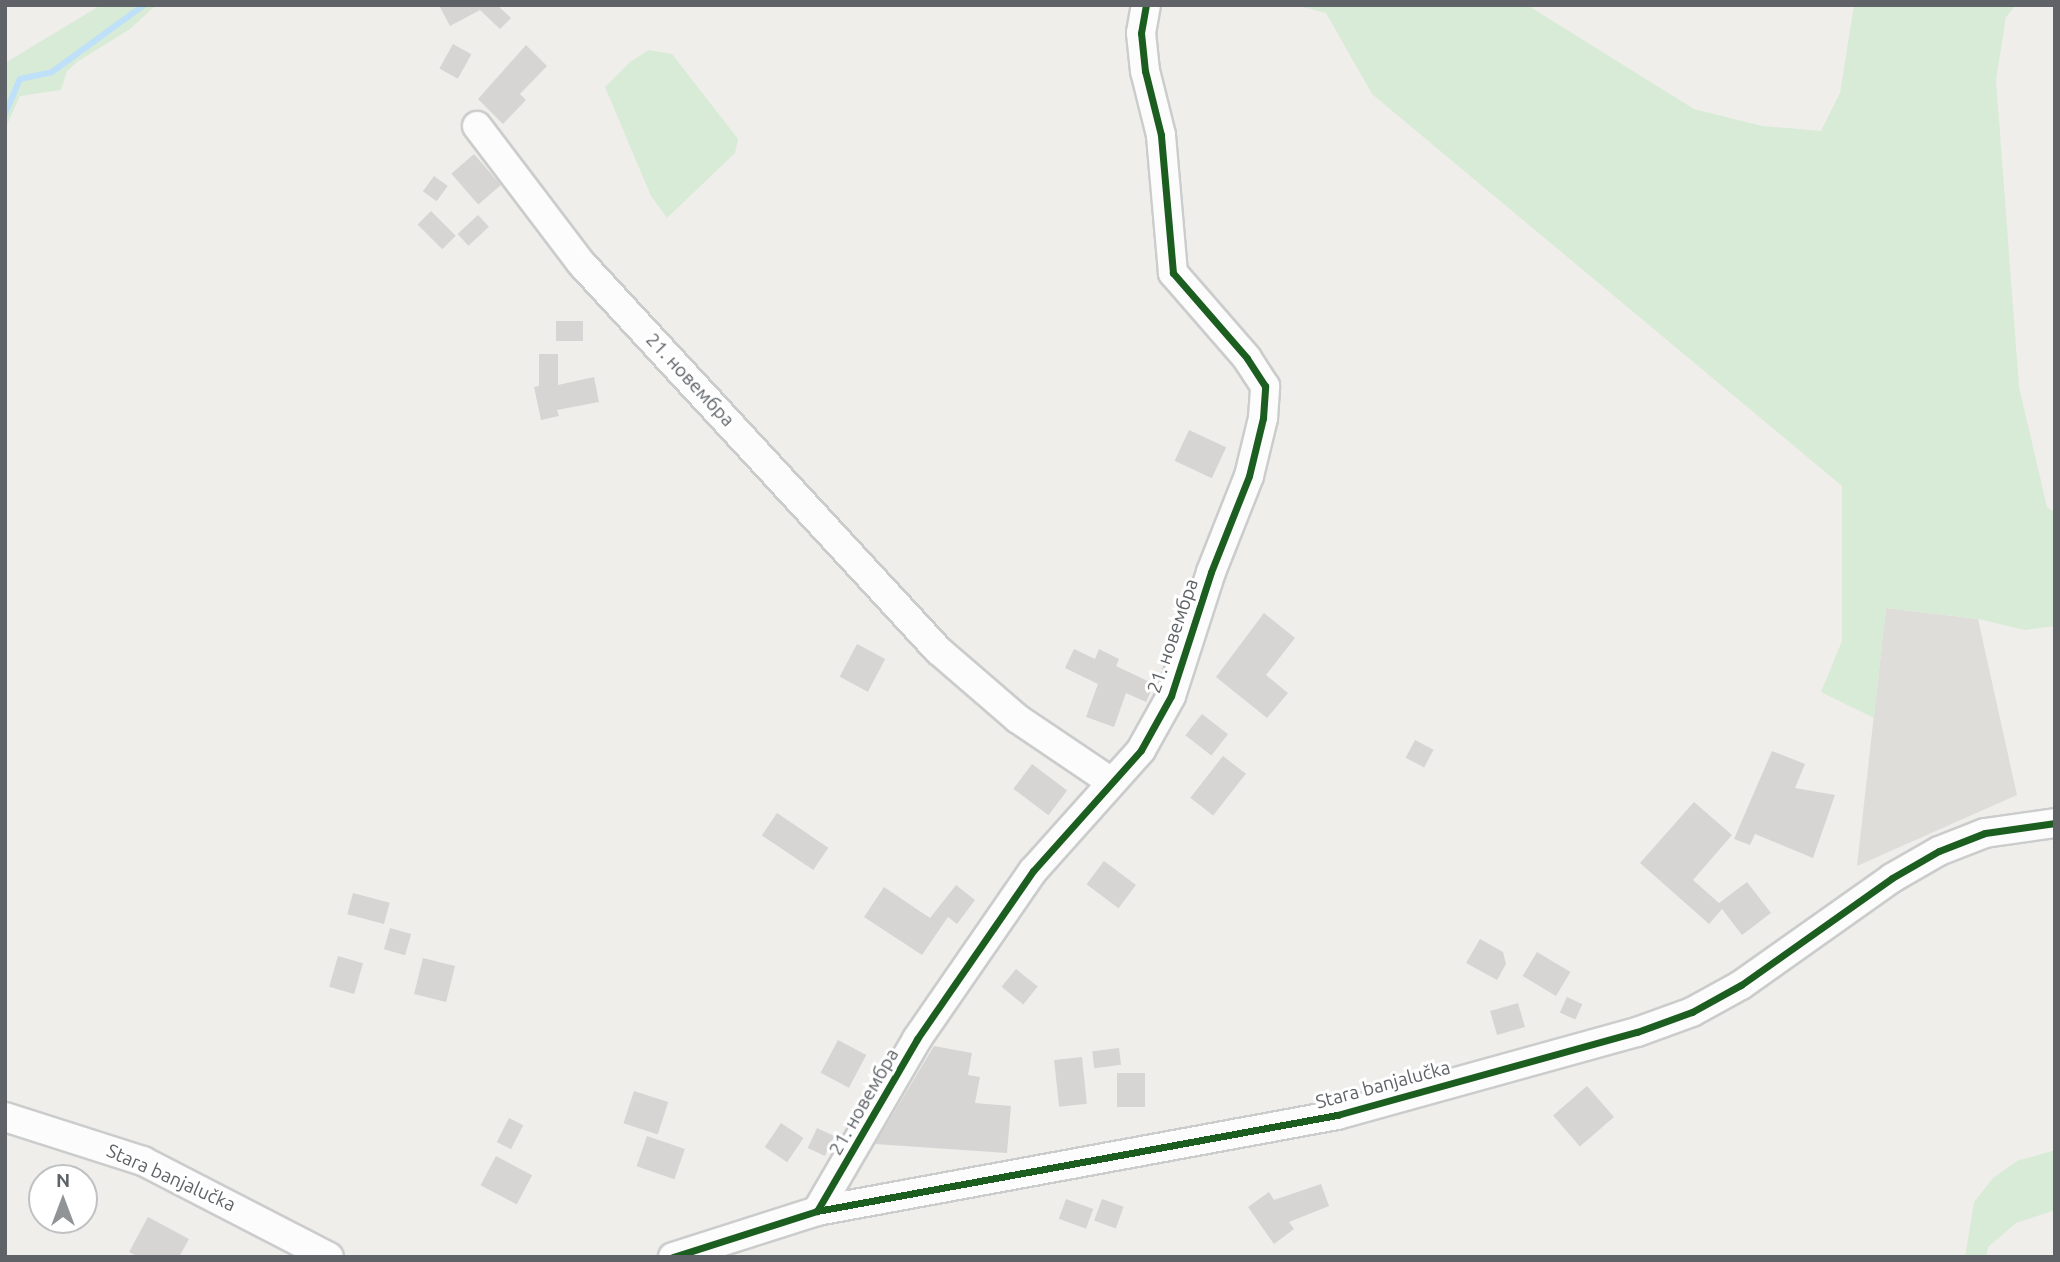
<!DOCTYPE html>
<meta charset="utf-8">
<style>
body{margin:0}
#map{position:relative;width:2060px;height:1262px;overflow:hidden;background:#efeeea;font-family:Ubuntu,sans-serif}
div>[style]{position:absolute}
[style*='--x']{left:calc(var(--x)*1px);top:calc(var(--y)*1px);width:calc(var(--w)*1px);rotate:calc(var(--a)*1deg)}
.industrial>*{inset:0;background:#dfddda}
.green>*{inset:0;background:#d8ebd6}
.stream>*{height:6px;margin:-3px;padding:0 3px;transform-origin:3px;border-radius:3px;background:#bfe0f9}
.building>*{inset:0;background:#d6d5d3;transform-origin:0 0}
.roads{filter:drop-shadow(2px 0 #cbcccc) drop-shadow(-2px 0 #cbcccc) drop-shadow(0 2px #cbcccc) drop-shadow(0 -2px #cbcccc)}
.minor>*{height:28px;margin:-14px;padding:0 14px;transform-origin:14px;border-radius:14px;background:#fdfcfc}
.cycleway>*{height:7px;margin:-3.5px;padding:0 3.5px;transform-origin:3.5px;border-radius:3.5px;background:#1b5e20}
span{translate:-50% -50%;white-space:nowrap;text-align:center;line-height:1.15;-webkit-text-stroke:6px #fff;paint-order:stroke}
.street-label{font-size:19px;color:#5f6368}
.frame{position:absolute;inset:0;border:7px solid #5f6368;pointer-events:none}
.north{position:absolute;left:28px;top:1164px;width:70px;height:70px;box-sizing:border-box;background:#fff;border:2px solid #bfc1c3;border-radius:50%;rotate:0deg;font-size:19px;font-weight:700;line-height:28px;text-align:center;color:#5f6368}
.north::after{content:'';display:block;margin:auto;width:24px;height:32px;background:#919496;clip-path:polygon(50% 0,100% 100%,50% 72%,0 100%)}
</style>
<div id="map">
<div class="industrial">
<i style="clip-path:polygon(1886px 608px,1978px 619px,2017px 795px,1857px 866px)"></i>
</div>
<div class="green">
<i style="clip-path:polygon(101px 5px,156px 5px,130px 29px,77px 62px,67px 71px,61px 90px,20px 96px,5px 129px,5px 63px)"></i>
<i style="clip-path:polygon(1295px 5px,1527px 5px,1694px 109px,1762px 126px,1821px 131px,1840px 93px,1854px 5px,2016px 5px,2006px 17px,1996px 80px,2019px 387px,2047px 507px,2055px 513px,2055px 626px,2025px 630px,1978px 619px,1886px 608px,1874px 718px,1821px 692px,1842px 641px,1842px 486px,1372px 94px,1326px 13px)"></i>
<i style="clip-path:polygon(649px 50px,672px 54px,738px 139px,735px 153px,667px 218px,651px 196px,605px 87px,630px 62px)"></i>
<i style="clip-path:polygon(2055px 1150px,2055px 1210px,2016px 1223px,1988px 1247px,1986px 1257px,1965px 1257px,1974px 1202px,1993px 1178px,2017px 1161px)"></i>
</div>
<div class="stream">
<i style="--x:5;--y:114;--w:38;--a:-67"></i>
<i style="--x:20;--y:79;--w:33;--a:-12"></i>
<i style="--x:52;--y:72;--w:114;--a:-36.1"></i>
</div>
<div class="building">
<i style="clip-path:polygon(439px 5px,497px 5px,511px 18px,500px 29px,480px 10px,450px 26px)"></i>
<i style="left:453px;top:44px;width:21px;height:28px;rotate:29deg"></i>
<i style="clip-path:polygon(526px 45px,547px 66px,520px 94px,526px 100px,503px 124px,478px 99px)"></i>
<i style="left:474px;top:154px;width:41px;height:30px;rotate:49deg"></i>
<i style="left:434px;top:176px;width:17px;height:19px;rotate:36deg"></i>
<i style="left:431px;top:211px;width:35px;height:19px;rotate:45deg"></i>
<i style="left:478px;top:215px;width:16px;height:28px;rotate:47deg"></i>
<i style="left:556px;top:321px;width:27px;height:20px"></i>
<i style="clip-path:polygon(539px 354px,558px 354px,558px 385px,594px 377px,599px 402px,557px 410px,559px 416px,541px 420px,534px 387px,539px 386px)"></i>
<i style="left:1189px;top:430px;width:41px;height:34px;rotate:25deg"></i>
<i style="clip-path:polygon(1264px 613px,1295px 638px,1266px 675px,1288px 693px,1267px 718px,1216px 677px)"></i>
<i style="left:857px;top:644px;width:32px;height:37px;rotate:28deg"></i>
<i style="clip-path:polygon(1074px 649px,1095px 659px,1099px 649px,1119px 659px,1116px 666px,1154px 684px,1146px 702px,1126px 693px,1114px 727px,1086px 717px,1098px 684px,1065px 668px)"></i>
<i style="left:1202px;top:714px;width:33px;height:27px;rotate:38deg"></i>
<i style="left:1415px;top:740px;width:21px;height:20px;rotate:28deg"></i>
<i style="clip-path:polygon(1772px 751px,1805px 764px,1795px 788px,1835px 795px,1813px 858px,1755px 834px,1750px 845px,1734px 839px)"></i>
<i style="left:1223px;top:756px;width:29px;height:53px;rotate:38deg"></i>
<i style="left:1032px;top:764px;width:44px;height:31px;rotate:37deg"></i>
<i style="clip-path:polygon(1694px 802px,1732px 835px,1693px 880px,1719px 903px,1747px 882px,1771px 913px,1742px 935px,1722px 909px,1709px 924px,1640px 863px)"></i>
<i style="left:777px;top:813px;width:62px;height:27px;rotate:34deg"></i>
<i style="left:1104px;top:861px;width:40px;height:29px;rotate:37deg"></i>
<i style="clip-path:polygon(956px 885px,975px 900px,957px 924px,948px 917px,922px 955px,864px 917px,884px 887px,930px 918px)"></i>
<i style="left:353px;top:893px;width:38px;height:22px;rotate:15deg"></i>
<i style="left:390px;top:928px;width:22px;height:22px;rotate:16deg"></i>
<i style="clip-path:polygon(1480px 939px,1503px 952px,1506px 964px,1497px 980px,1466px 963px)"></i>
<i style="left:1537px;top:952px;width:39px;height:28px;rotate:31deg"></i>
<i style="left:338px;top:956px;width:26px;height:32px;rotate:16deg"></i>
<i style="left:423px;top:958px;width:33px;height:37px;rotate:14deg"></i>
<i style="left:1016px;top:969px;width:28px;height:23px;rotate:39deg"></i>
<i style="left:1567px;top:997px;width:17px;height:17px;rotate:25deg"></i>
<i style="left:1518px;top:1003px;width:25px;height:29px;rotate:74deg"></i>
<i style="left:838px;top:1040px;width:32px;height:37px;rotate:28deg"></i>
<i style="clip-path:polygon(934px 1046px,972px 1053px,968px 1075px,980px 1077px,975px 1103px,1011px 1106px,1007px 1153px,875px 1144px)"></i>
<i style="left:1119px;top:1048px;width:17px;height:27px;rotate:83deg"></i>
<i style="left:1082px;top:1057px;width:47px;height:28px;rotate:84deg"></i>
<i style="left:1145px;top:1073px;width:34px;height:28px;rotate:90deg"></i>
<i style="left:1587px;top:1086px;width:41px;height:45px;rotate:49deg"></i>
<i style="left:634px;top:1091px;width:36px;height:34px;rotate:18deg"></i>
<i style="left:509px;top:1118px;width:16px;height:27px;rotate:27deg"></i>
<i style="left:781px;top:1123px;width:27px;height:29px;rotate:34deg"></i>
<i style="left:817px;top:1128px;width:19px;height:22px;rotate:25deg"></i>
<i style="left:647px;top:1136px;width:40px;height:32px;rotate:19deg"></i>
<i style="left:496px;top:1156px;width:41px;height:33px;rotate:28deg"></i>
<i style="clip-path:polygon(1321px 1184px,1329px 1206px,1289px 1222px,1294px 1229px,1274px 1244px,1248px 1207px,1269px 1192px,1274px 1200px)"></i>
<i style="left:1066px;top:1199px;width:29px;height:21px;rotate:20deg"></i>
<i style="left:1102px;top:1199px;width:23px;height:23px;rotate:20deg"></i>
<i style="clip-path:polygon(148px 1217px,189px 1239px,179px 1257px,139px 1257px,129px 1252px)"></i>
</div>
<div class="roads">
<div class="minor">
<i style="--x:477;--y:126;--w:172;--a:52.8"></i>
<i style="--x:581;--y:263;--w:527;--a:47.31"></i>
<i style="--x:938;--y:650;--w:106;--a:40.8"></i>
<i style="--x:1018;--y:719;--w:111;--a:34"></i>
<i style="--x:5;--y:1117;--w:145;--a:17.7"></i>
<i style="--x:143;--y:1161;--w:209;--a:27.3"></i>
<i style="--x:817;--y:1211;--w:199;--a:-59.8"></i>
<i style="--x:917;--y:1039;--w:204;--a:-55.4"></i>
<i style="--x:1033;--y:871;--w:162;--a:-48.2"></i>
<i style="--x:1141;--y:750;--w:62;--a:-60.9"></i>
<i style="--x:1171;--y:696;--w:130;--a:-72.1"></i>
<i style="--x:1211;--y:572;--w:103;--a:-68.4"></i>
<i style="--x:1249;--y:476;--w:60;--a:-76.4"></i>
<i style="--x:1263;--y:418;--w:32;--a:-86"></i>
<i style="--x:1265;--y:386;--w:33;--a:-123"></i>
<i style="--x:1247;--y:358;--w:113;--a:-131"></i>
<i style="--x:1173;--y:273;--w:139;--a:-95"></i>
<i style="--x:1161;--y:135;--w:66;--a:-104"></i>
<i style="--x:1145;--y:71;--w:38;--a:-96"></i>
<i style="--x:1141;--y:33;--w:28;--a:-80"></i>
<i style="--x:673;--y:1257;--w:151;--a:-17.7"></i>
<i style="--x:817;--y:1211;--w:529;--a:-10.46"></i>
<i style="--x:1337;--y:1115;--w:311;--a:-15.5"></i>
<i style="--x:1637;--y:1032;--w:59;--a:-20"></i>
<i style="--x:1692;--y:1012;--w:56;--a:-28.9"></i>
<i style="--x:1741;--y:985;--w:185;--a:-35.3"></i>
<i style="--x:1892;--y:878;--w:54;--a:-29.9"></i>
<i style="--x:1939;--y:851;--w:49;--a:-21.4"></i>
<i style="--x:1985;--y:833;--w:71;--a:-8.1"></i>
</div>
</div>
<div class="cycleway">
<i style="--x:817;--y:1211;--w:199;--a:-59.8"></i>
<i style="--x:917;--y:1039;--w:204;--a:-55.4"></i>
<i style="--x:1033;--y:871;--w:162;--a:-48.2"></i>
<i style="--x:1141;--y:750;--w:62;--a:-60.9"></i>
<i style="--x:1171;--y:696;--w:130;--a:-72.1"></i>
<i style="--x:1211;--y:572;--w:103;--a:-68.4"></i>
<i style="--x:1249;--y:476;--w:60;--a:-76.4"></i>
<i style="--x:1263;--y:418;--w:32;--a:-86"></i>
<i style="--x:1265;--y:386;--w:33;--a:-123"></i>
<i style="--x:1247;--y:358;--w:113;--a:-131"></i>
<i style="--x:1173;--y:273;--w:139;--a:-95"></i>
<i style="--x:1161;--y:135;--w:66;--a:-104"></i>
<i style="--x:1145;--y:71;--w:38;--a:-96"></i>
<i style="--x:1141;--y:33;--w:28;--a:-80"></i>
<i style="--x:673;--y:1257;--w:151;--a:-17.7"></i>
<i style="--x:817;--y:1211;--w:529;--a:-10.46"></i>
<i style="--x:1337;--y:1115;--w:311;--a:-15.5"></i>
<i style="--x:1637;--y:1032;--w:59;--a:-20"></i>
<i style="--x:1692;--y:1012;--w:56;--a:-28.9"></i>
<i style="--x:1741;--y:985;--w:185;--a:-35.3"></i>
<i style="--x:1892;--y:878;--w:54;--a:-29.9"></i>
<i style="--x:1939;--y:851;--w:49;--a:-21.4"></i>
<i style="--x:1985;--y:833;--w:71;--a:-8.1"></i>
</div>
<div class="street-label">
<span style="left:690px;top:380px;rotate:47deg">21. новембра</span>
<span style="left:1173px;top:636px;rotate:-71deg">21. новембра</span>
<span style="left:1383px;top:1085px;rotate:-15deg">Stara banjalučka</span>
<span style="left:864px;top:1102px;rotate:-60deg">21. новембра</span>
<span style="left:171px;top:1178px;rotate:24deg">Stara banjalučka</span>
</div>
<div class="frame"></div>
<div class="north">N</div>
</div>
